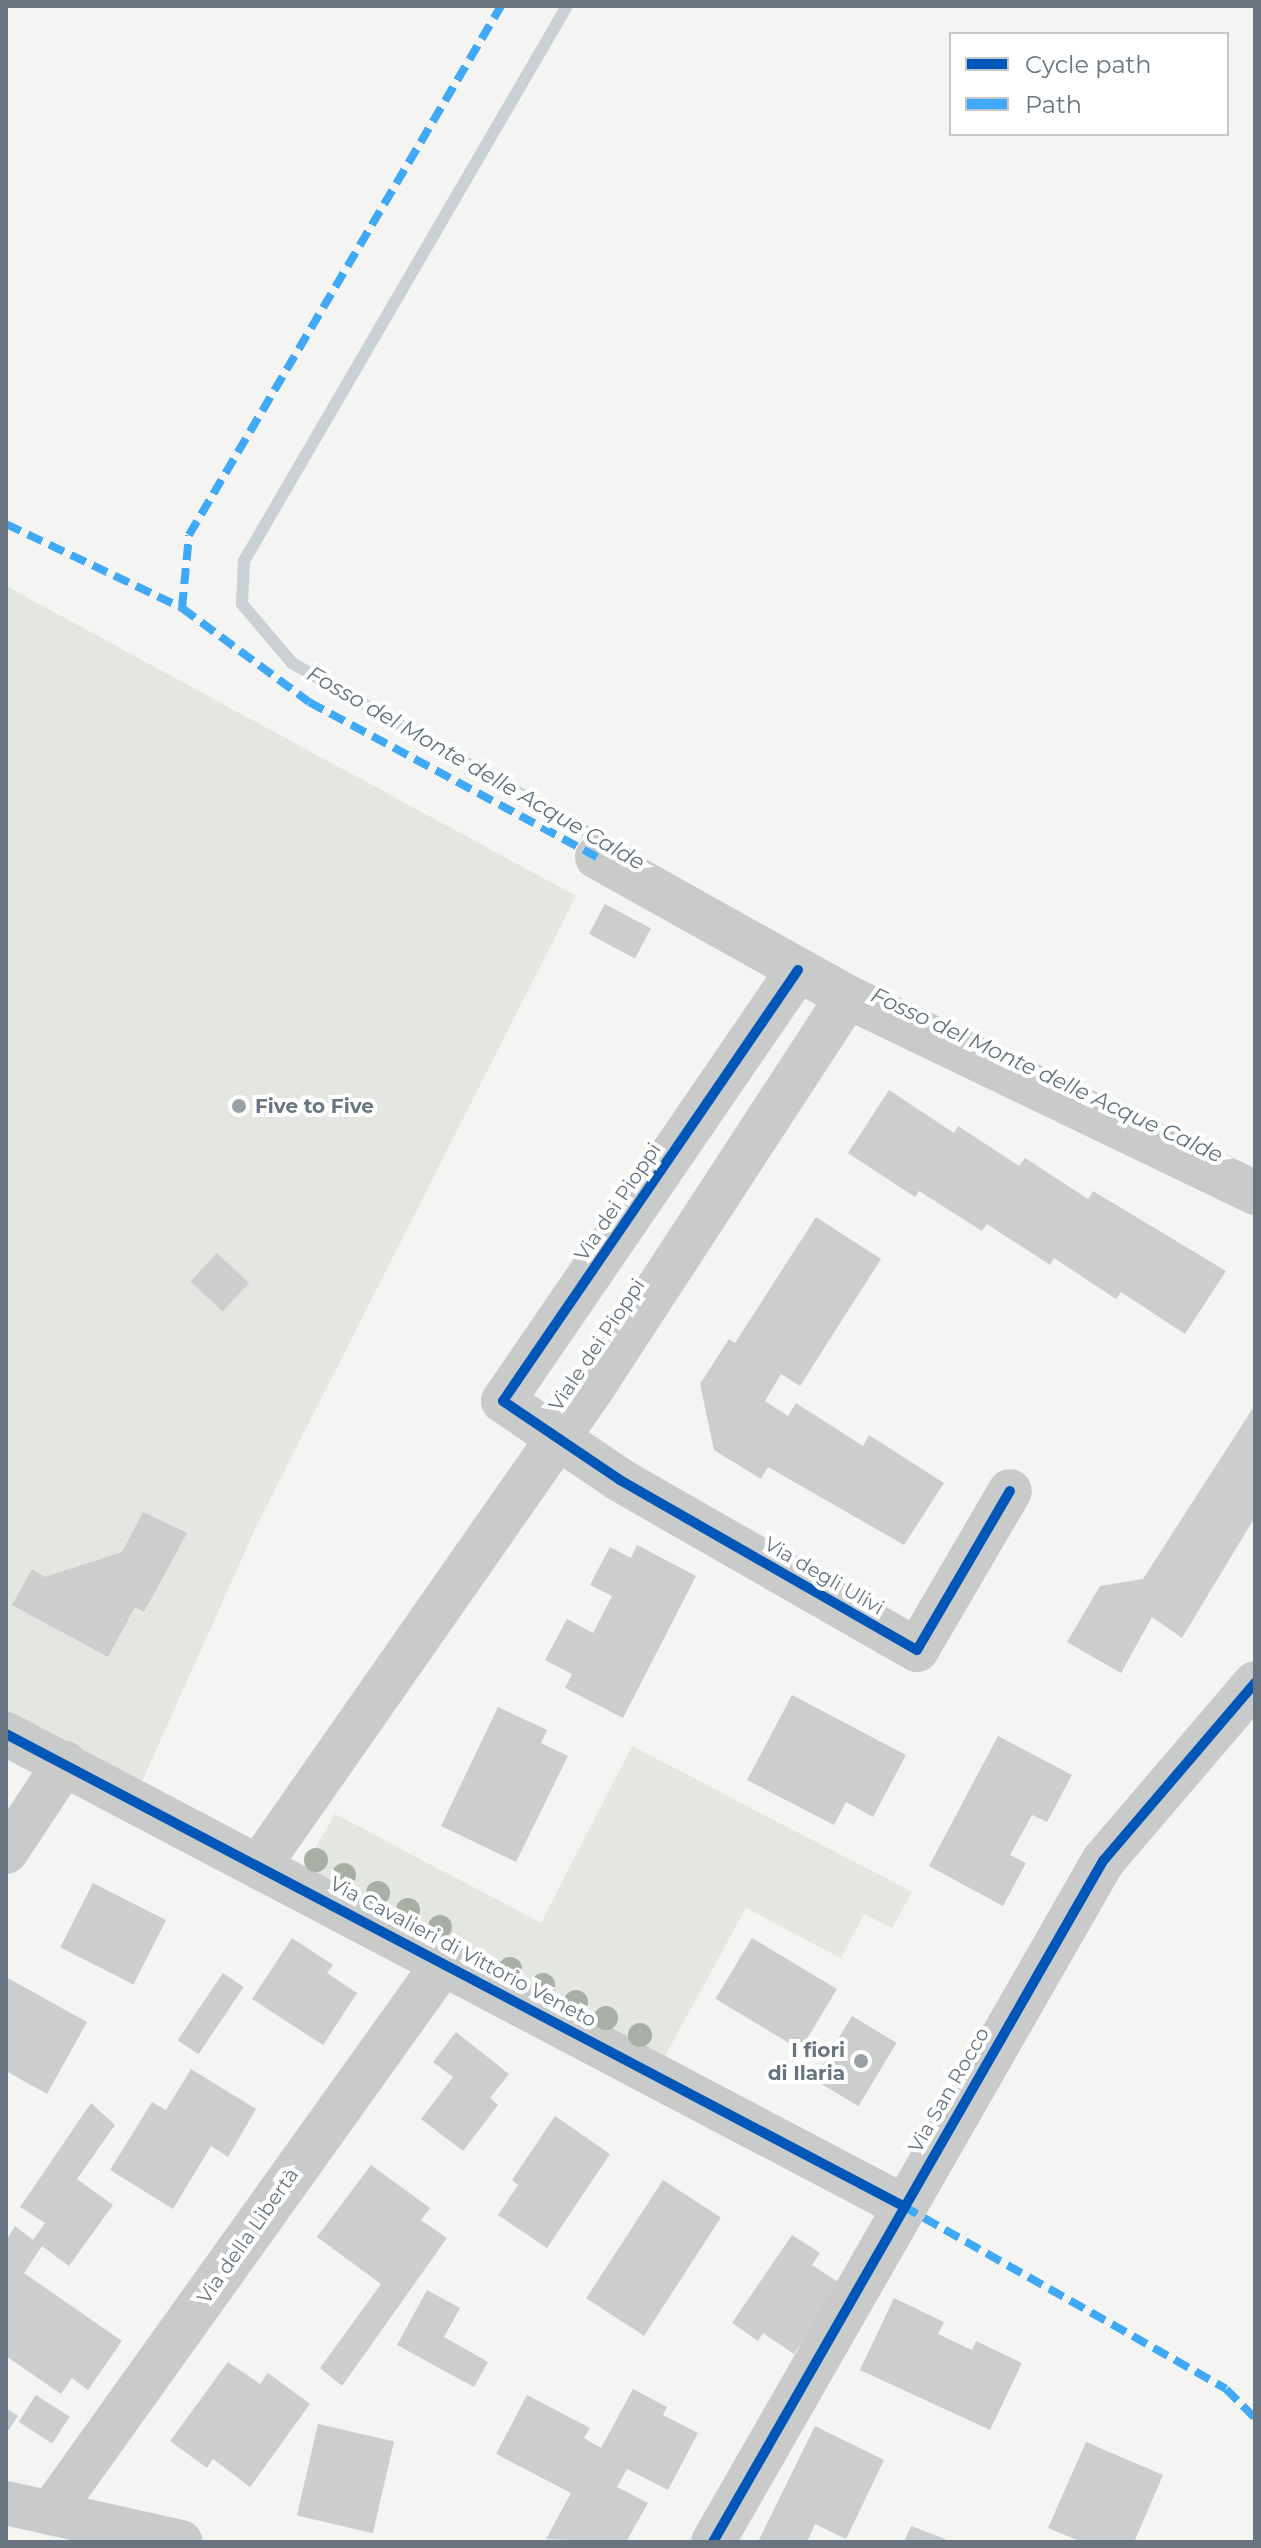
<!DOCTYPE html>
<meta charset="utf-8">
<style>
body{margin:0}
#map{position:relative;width:1261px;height:2548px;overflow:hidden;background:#f4f4f3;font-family:Montserrat,sans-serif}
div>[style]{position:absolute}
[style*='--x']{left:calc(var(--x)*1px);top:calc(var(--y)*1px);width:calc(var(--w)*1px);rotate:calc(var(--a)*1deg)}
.green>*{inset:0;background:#e4e6e2}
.stream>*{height:12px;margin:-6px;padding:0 6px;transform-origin:6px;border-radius:6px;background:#cad0d3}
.building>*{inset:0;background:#cccdcd;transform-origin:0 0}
.street>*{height:44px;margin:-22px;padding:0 22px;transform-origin:22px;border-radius:22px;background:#c9caca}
.quiet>*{height:8px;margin-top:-4px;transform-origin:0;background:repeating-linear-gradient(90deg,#3fa9f5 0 16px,transparent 0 24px)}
.cycleway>*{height:10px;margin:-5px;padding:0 5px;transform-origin:5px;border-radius:5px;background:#0057b8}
.trees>*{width:24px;height:24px;margin:-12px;border-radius:50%;background:#a8afa5}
.dots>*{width:22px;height:22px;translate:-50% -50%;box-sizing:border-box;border:4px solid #fff;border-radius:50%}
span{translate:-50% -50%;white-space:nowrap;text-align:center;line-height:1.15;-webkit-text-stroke:8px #fff;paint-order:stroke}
.poi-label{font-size:20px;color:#68747f;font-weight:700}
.left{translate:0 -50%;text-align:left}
.right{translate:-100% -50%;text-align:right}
.street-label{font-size:20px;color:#68747f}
.water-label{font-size:22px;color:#64747c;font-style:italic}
.frame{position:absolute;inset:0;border:8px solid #68747f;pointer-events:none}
.legend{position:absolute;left:949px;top:32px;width:280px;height:104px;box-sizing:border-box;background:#fff;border:2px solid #c3c7cc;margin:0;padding:10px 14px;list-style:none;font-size:24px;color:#68747f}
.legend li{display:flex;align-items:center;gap:16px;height:40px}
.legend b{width:40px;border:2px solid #c3c7cc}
</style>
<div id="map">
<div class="green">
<i style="clip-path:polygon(6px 586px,576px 896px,256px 1527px,140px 1786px,6px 1715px)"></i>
<i style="clip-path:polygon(632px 1746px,912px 1892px,892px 1928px,864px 1914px,841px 1958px,746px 1908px,665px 2056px,304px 1867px,335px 1814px,541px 1923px)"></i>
</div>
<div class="stream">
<i style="--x:567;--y:6;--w:642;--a:120.2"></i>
<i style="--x:244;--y:561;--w:43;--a:92.7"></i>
<i style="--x:242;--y:604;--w:77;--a:49.7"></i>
<i style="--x:292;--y:663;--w:364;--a:29.8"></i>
</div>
<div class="building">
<i style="left:605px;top:904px;width:52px;height:34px;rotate:28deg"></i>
<i style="clip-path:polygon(889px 1090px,954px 1133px,958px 1126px,1019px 1166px,1025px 1158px,1088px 1199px,1093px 1191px,1226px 1271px,1185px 1334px,1121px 1292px,1116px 1299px,1054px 1258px,1050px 1265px,987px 1224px,982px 1231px,919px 1191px,915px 1197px,848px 1153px)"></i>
<i style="clip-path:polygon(816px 1217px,881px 1259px,800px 1386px,781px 1374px,765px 1401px,788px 1416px,796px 1403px,863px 1446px,869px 1435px,944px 1483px,904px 1545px,768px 1467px,761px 1479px,714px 1450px,700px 1384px,729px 1339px,735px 1343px)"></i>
<i style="left:217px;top:1253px;width:44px;height:39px;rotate:43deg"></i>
<i style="clip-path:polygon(1255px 1405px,1255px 1517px,1182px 1638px,1152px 1617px,1121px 1673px,1067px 1642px,1100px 1586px,1143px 1579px)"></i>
<i style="clip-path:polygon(143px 1512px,187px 1533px,144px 1612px,135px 1607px,108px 1657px,12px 1605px,32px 1569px,45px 1577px,122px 1552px)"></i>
<i style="clip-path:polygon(637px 1545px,696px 1576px,623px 1718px,565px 1688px,572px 1674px,545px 1660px,567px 1619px,593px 1633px,612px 1596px,590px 1585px,610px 1547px,631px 1558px)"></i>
<i style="clip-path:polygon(792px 1695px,906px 1755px,873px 1817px,846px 1802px,834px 1825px,747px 1780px)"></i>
<i style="clip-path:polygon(498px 1707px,547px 1730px,541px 1743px,568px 1756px,516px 1862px,441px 1826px)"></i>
<i style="clip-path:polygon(998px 1736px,1072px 1775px,1047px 1822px,1032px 1815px,1010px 1855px,1026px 1863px,1003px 1906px,929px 1866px)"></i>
<i style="left:93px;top:1883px;width:82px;height:72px;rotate:27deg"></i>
<i style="clip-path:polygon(292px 1938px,333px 1965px,327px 1973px,357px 1993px,323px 2045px,252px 1999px)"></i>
<i style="left:752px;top:1938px;width:99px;height:71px;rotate:31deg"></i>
<i style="left:223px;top:1973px;width:25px;height:81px;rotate:34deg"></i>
<i style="clip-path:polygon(6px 1977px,87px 2022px,47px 2094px,6px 2071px)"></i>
<i style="left:852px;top:2016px;width:52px;height:74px;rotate:31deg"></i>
<i style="clip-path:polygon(456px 2032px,509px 2074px,490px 2098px,498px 2105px,463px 2151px,421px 2119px,453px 2077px,433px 2062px)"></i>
<i style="clip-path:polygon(191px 2069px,256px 2109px,228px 2157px,211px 2146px,173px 2209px,110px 2170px,152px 2102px,166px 2110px)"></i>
<i style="clip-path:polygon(91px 2103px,115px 2125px,77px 2179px,113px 2205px,69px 2266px,42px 2246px,24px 2273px,122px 2341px,88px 2390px,72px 2378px,61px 2394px,6px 2356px,6px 2241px,15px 2226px,33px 2240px,45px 2223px,20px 2207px)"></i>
<i style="clip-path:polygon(555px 2116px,610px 2154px,547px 2248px,498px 2215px,518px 2185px,512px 2180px)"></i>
<i style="clip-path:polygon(371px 2165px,430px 2208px,421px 2220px,447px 2238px,342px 2386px,320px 2368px,381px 2284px,317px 2237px)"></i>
<i style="left:663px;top:2180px;width:69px;height:141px;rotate:33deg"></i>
<i style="clip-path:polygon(792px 2235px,820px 2253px,812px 2265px,841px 2284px,794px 2354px,763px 2333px,758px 2341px,732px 2323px)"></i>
<i style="clip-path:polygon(427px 2290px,460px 2308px,444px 2337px,488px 2362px,474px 2387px,397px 2345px)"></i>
<i style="clip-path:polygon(894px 2298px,944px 2322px,938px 2334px,972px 2350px,976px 2341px,1022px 2363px,990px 2430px,860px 2370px)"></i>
<i style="clip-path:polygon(228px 2362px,260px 2384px,268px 2373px,310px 2404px,250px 2487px,213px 2459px,207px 2468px,170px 2441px)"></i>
<i style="clip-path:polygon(633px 2389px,667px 2407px,663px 2415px,698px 2433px,668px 2490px,627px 2469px,617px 2487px,648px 2503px,626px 2542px,546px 2539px,571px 2493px,496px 2454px,527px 2395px,590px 2428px,584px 2438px,601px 2448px)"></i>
<i style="left:36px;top:2395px;width:40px;height:32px;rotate:33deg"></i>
<i style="clip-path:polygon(6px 2408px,18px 2416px,6px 2434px)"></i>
<i style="left:318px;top:2424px;width:78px;height:94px;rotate:13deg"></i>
<i style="clip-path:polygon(815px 2426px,884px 2460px,846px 2539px,815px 2524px,807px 2542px,758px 2542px)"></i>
<i style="clip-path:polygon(1086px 2442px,1163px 2475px,1134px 2542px,1082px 2542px,1048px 2528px)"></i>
<i style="clip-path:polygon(911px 2526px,953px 2542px,904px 2542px)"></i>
</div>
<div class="street">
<i style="--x:597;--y:857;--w:287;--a:29.2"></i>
<i style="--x:848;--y:997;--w:452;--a:25.7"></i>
<i style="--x:798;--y:970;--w:522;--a:124.39"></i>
<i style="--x:503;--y:1401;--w:141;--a:34"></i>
<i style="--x:620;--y:1480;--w:342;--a:29.8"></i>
<i style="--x:917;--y:1650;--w:184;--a:-59.7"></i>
<i style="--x:6;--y:1734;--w:1014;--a:27.75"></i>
<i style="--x:6;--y:1852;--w:107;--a:-56.5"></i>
<i style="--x:259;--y:1866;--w:582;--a:-55.08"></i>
<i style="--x:592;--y:1389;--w:468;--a:-56.9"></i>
<i style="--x:6;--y:2503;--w:179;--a:12.6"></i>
<i style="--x:51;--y:2512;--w:677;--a:-54.43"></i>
<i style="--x:713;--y:2542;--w:785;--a:-60.2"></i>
<i style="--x:1103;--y:1861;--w:234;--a:-49.5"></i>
</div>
<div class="quiet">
<i style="--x:6;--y:524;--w:195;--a:25.5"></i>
<i style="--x:182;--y:608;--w:158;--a:36.5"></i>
<i style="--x:309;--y:702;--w:327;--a:28.3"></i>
<i style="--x:182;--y:608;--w:73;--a:-84.5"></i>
<i style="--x:189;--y:535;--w:614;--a:-59.47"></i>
<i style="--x:903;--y:2206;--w:371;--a:29.5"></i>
<i style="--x:1226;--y:2389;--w:41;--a:45"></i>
</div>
<div class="cycleway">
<i style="--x:798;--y:970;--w:522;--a:124.39"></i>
<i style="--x:503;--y:1401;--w:141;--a:34"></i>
<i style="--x:620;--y:1480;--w:342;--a:29.8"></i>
<i style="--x:917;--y:1650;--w:184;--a:-59.7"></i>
<i style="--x:6;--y:1734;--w:1014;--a:27.75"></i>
<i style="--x:713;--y:2542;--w:785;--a:-60.2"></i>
<i style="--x:1103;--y:1861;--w:234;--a:-49.5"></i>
</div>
<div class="trees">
<i style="left:316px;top:1860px"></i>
<i style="left:344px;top:1875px"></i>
<i style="left:378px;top:1893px"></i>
<i style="left:408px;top:1910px"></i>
<i style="left:440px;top:1927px"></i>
<i style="left:510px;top:1969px"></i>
<i style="left:543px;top:1985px"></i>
<i style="left:576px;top:2002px"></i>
<i style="left:606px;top:2018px"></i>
<i style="left:640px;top:2035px"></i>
</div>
<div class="dots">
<i style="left:239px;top:1106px;background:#99a1a8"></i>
<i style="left:861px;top:2061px;background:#99a1a8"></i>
</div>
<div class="poi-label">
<span class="left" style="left:255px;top:1106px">Five to Five</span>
<span class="right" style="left:845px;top:2062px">I fiori<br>di Ilaria</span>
</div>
<div class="street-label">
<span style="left:618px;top:1202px;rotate:-56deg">Via dei Pioppi</span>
<span style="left:597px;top:1345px;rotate:-56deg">Viale dei Pioppi</span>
<span style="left:824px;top:1576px;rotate:30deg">Via degli Ulivi</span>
<span style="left:463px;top:1952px;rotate:28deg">Via Cavalieri di Vittorio Veneto</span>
<span style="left:949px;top:2090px;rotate:-60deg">Via San Rocco</span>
<span style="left:248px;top:2236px;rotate:-55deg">Via della Libertà</span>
</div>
<div class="water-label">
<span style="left:476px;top:768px;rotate:30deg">Fosso del Monte delle Acque Calde</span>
<span style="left:1047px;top:1075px;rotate:25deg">Fosso del Monte delle Acque Calde</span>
</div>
<div class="frame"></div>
<ul class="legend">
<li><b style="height:10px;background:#0057b8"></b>Cycle path</li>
<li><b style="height:10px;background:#3fa9f5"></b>Path</li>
</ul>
</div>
